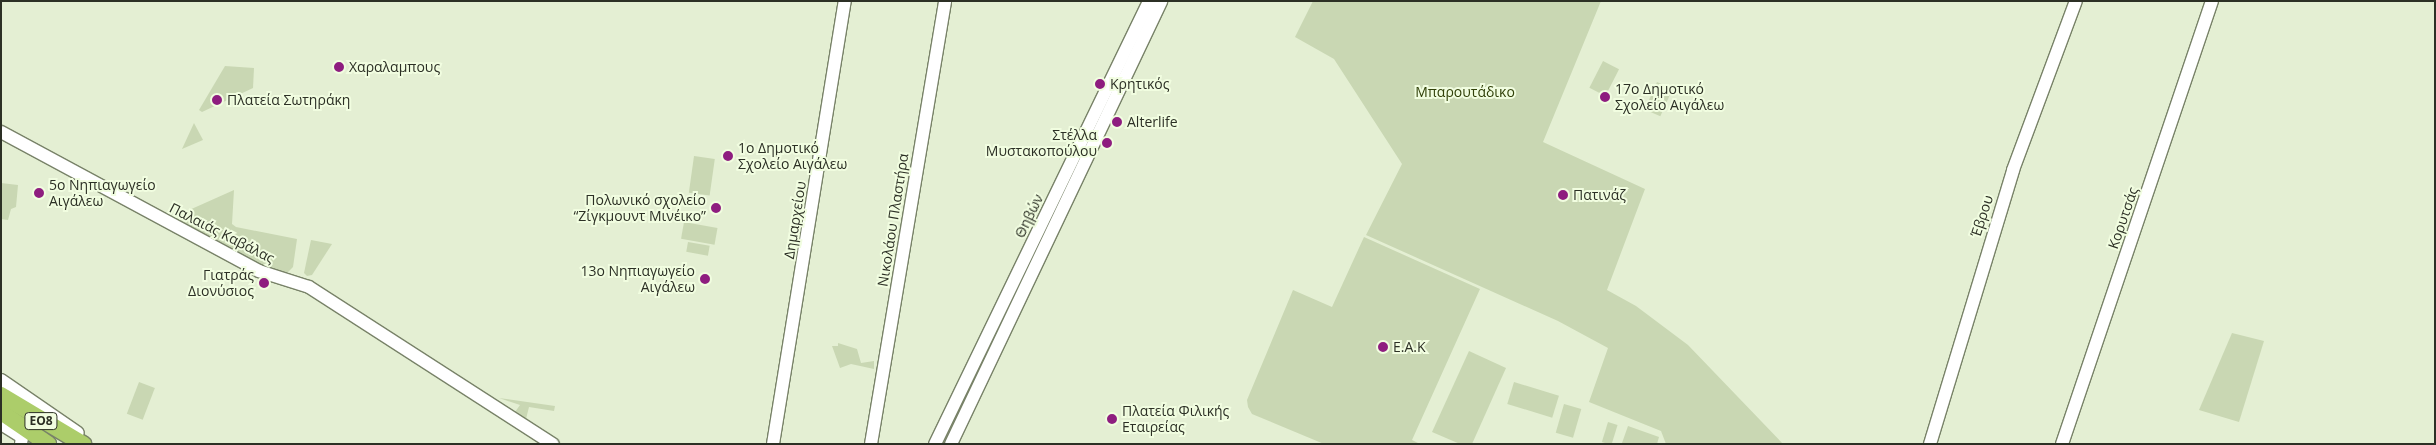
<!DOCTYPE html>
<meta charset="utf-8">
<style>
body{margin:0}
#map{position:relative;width:2436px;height:445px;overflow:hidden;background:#e4efd3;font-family:"Open Sans",sans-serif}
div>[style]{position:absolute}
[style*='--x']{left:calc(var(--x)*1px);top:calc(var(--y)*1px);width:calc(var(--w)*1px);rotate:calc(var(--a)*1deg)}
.green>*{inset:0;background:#c9d7b3;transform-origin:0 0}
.roads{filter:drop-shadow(1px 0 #788268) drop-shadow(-1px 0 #788268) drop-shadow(0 1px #788268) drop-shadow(0 -1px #788268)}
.secondary>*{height:12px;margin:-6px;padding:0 6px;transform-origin:6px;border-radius:6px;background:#fff}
.highway>*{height:16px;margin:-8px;padding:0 8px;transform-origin:8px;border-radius:8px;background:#accd6a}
.dots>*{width:14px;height:14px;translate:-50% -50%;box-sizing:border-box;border:2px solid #f1fde0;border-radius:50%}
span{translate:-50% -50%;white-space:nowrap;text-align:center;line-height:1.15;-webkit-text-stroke:4px #f1fde0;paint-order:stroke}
.shield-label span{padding:1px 4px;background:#f1fde0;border:1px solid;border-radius:4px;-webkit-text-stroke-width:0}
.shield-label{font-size:12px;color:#2c3025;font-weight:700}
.poi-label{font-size:14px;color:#2c3025}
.left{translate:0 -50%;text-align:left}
.right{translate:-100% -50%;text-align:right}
.park-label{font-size:14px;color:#304008}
.street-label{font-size:14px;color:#2c3025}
.frame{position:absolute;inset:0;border:2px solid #2c3025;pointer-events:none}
</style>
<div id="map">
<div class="green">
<i style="clip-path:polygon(1313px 1px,1601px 1px,1543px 142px,1645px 189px,1607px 290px,1636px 306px,1688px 345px,1783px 444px,1666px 444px,1661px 431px,1589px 402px,1608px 348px,1558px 321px,1366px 235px,1402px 164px,1334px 59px,1295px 37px)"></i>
<i style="left:1603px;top:61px;width:18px;height:30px;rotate:27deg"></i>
<i style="clip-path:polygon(225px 66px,254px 68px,253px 88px,202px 112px,199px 110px)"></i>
<i style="left:1657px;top:82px;width:17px;height:30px;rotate:24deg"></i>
<i style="clip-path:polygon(194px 123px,203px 140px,182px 149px)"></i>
<i style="left:694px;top:156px;width:21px;height:37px;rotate:8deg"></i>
<i style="clip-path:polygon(1px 183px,18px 185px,16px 207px,11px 209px,8px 220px,1px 219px)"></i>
<i style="clip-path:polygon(234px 190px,232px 224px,236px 227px,297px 239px,293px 267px,288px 272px,274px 272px,180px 222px,187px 211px)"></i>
<i style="left:684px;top:222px;width:34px;height:17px;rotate:10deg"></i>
<i style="clip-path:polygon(1364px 237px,1480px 289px,1412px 440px,1420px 444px,1324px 444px,1252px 414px,1248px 407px,1247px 400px,1293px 290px,1332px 307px)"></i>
<i style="clip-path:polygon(311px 240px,332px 244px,312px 275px,307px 276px,304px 273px)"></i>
<i style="left:688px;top:242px;width:22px;height:10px;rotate:10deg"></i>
<i style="clip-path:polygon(2232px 333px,2264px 341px,2239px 422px,2199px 410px)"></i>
<i style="clip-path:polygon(838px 343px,857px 349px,861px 363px,874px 361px,874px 369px,851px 364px,840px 368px,832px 346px,838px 346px)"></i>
<i style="clip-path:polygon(1469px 351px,1506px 368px,1472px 444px,1460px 444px,1432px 432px)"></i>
<i style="left:139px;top:382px;width:17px;height:34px;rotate:21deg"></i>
<i style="left:1514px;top:382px;width:47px;height:23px;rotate:17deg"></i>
<i style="clip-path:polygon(499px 398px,555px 406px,554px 411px,529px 407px,526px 419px,515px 412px,520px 405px)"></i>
<i style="left:1564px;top:404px;width:18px;height:30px;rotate:16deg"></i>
<i style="left:1608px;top:422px;width:10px;height:21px;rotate:17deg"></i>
<i style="clip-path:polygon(1628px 426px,1659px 437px,1657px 444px,1622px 443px)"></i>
</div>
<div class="roads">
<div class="secondary">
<i style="--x:1;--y:132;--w:293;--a:28.3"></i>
<i style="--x:259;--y:271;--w:52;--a:17.7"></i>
<i style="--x:309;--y:287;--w:290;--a:32.8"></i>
<i style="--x:1;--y:380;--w:93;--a:34.5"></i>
<i style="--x:1;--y:424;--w:25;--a:32"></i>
<i style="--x:22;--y:437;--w:7;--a:98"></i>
<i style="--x:773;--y:444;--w:449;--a:-80.8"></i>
<i style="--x:871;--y:444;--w:449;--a:-80.5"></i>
<i style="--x:935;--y:444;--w:492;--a:-64.2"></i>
<i style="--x:951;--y:444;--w:490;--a:-64.6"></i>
<i style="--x:1930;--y:444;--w:286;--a:-73.1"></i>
<i style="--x:2013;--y:170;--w:180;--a:-69.6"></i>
<i style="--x:2062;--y:444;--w:468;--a:-71.3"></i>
</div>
<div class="highway">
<i style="--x:1;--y:395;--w:96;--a:30.9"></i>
<i style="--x:1;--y:412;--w:57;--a:34.2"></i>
</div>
</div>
<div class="dots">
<i style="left:339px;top:67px;background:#8e1d7f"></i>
<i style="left:1100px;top:84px;background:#8e1d7f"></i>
<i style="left:1605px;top:97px;background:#8e1d7f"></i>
<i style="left:217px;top:100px;background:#8e1d7f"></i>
<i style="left:1117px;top:122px;background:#8e1d7f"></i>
<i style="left:1107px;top:143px;background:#8e1d7f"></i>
<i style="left:728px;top:156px;background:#8e1d7f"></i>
<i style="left:39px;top:193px;background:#8e1d7f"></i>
<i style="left:1563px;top:195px;background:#8e1d7f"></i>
<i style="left:716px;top:208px;background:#8e1d7f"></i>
<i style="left:705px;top:279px;background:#8e1d7f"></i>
<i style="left:264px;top:283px;background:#8e1d7f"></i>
<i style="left:1383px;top:347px;background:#8e1d7f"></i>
<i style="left:1112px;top:419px;background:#8e1d7f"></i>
</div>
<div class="shield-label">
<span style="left:41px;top:421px">ΕΟ8</span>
</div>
<div class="poi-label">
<span class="left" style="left:349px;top:67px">Χαραλαμπους</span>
<span class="left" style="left:1110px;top:84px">Κρητικός</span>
<span class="left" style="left:1615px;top:97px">17o Δημοτικό<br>Σχολείο Αιγάλεω</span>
<span class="left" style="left:227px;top:100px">Πλατεία Σωτηράκη</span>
<span class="left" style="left:1127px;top:122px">Alterlife</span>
<span class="right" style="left:1097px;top:143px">Στέλλα<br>Μυστακοπούλου</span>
<span class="left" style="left:738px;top:156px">1ο Δημοτικό<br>Σχολείο Αιγάλεω</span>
<span class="left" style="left:49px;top:193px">5ο Νηπιαγωγείο<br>Αιγάλεω</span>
<span class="left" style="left:1573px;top:195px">Πατινάζ</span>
<span class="right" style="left:706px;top:208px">Πολωνικό σχολείο<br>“Ζίγκμουντ Μινέικο”</span>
<span class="right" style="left:695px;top:279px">13ο Νηπιαγωγείο<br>Αιγάλεω</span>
<span class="right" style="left:254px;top:283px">Γιατράς<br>Διονύσιος</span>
<span class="left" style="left:1393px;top:347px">E.A.K</span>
<span class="left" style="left:1122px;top:419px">Πλατεία Φιλικής<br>Εταιρείας</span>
</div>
<div class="park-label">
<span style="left:1465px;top:92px">Μπαρουτάδικο</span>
</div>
<div class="street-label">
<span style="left:1029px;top:216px;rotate:-64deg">Θηβών</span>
<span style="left:1982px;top:216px;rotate:-72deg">Έβρου</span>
<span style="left:2123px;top:218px;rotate:-71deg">Κορυτσάς</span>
<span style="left:795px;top:220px;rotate:-81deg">Δημαρχείου</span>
<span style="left:893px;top:220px;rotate:-81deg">Νικολάου Πλαστήρα</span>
<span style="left:222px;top:233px;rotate:27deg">Παλαιάς Καβάλας</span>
</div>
<div class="frame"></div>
</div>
